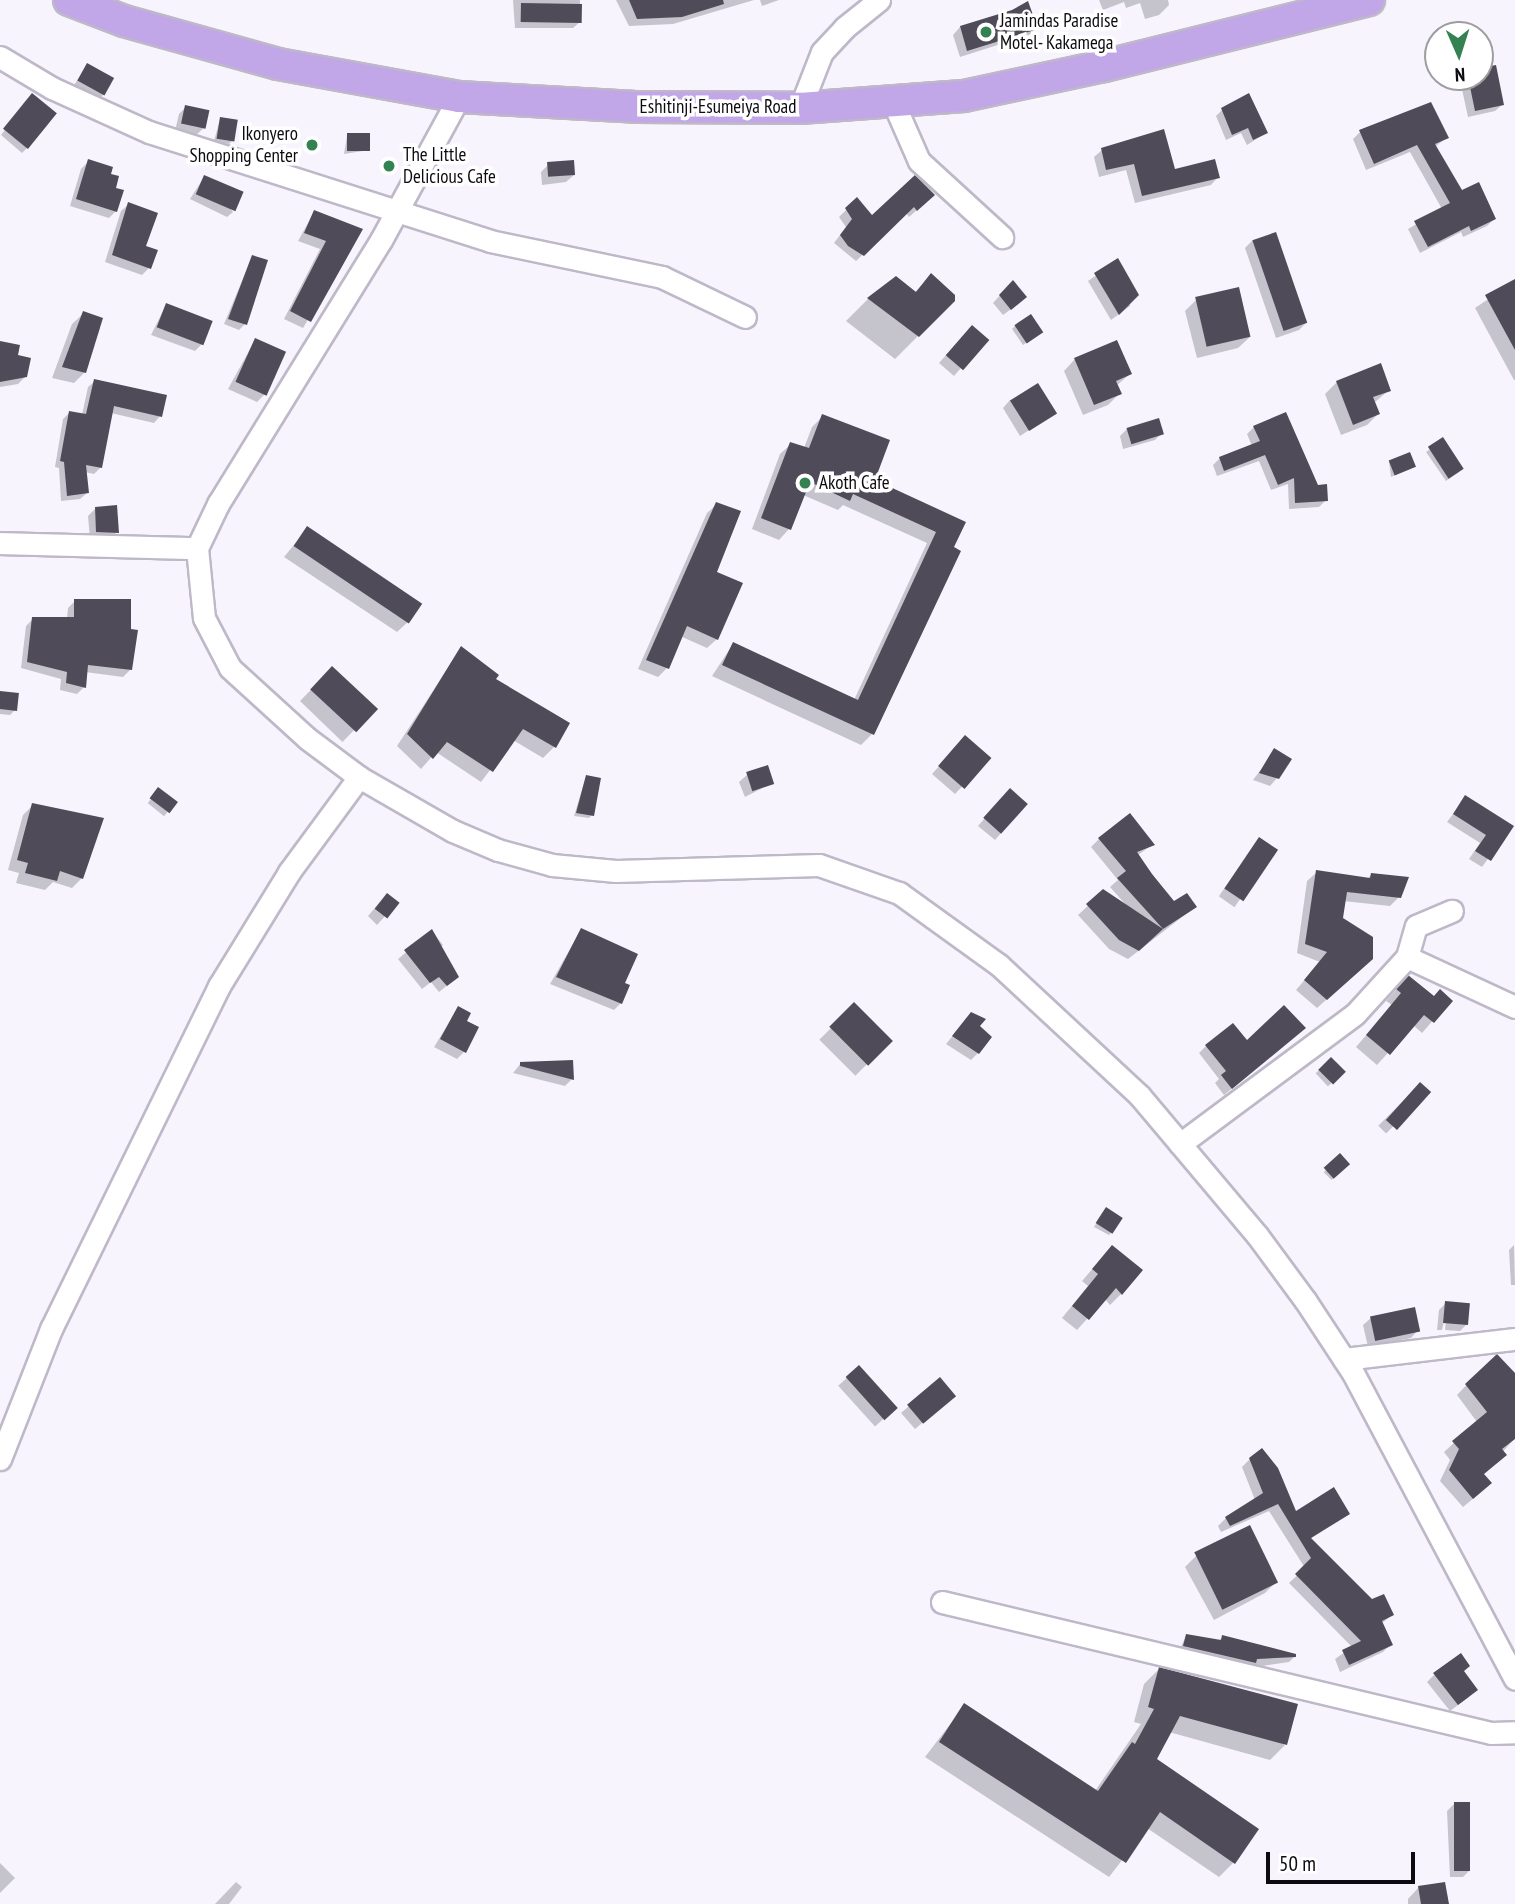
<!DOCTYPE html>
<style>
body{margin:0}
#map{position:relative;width:1515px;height:1904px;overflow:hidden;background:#f7f4fe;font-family:"PT Sans Narrow",sans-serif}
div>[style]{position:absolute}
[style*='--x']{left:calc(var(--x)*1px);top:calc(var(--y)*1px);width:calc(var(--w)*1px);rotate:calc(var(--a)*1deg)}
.shadow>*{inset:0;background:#0003;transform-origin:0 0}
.building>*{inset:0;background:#504b59;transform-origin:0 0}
.roads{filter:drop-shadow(2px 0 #beb8c8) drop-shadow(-2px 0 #beb8c8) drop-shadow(0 2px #beb8c8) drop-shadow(0 -2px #beb8c8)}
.minor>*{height:21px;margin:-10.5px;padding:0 10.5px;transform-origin:10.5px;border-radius:10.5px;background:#fff}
.highway>*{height:30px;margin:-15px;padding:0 15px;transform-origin:15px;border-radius:15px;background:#c1a6e8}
.dots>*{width:19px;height:19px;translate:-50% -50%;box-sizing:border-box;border:4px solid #fff;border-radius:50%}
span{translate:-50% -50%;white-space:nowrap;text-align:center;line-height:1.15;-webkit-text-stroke:7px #fff;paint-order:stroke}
.poi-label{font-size:19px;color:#0d0b10}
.left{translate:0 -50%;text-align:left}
.right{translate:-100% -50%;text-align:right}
.street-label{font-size:19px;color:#0d0b10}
.north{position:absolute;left:1424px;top:21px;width:70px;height:70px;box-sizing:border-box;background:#fff;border:2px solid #9e9d9f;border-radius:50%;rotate:177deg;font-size:19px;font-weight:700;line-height:28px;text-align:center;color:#0d0b10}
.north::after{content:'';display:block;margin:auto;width:24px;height:32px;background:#348251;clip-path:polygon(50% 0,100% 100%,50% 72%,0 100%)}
.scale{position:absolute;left:1266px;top:1852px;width:149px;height:32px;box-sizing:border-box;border:4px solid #0d0b10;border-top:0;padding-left:9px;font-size:21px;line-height:24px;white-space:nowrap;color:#0d0b10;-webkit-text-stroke:5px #fff;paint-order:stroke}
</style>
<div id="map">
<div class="shadow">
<i style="clip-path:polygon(513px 0,580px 0,580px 22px,573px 28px,515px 28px)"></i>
<i style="clip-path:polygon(616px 0,754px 0,673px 24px,629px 26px)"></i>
<i style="clip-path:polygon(760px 0,779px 0,762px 6px)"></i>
<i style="clip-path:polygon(1099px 0,1168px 0,1169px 5px,1159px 15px,1145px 19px,1140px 3px,1126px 8px,1124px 2px,1103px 10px)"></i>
<i style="clip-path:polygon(960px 27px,1036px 28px,1029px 35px,960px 57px,953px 35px)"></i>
<i style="clip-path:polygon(87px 66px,103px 95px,96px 102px,72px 88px)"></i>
<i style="clip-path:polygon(1480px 70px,1503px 104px,1495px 111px,1468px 117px,1460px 80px,1480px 77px)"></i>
<i style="clip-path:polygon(27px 101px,27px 148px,22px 153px,1px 135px)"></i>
<i style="clip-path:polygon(186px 107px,204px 128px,196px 135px,175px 131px,179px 114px)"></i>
<i style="clip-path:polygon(1222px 110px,1266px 133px,1247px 145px,1241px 133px,1226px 140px,1216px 116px)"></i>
<i style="clip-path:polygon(220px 119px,232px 141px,229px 144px,214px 141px)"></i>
<i style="clip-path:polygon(1360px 132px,1447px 137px,1435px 147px,1461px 192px,1494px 219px,1487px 226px,1463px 237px,1461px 232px,1420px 253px,1408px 229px,1442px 209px,1410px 152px,1366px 170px,1353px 139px)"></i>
<i style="clip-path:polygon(347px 136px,369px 150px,344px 154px)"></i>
<i style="clip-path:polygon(1102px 150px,1174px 171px,1218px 177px,1211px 185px,1135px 203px,1126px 170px,1099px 177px,1094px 157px)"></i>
<i style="clip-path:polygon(89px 161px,114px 189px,116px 211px,109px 218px,70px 206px,81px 169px)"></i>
<i style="clip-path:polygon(548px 165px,574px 175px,566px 182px,542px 185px,541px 172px)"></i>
<i style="clip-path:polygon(204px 177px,233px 212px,227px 217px,190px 199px)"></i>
<i style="clip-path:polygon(857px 199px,872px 217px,926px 202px,909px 217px,906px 213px,856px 261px,834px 243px,846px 227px,839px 217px)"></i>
<i style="clip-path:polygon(129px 204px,149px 268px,142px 275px,105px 262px,121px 211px)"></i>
<i style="clip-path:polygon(314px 212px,361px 230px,303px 328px,284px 319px,320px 249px,298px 241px)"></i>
<i style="clip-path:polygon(1253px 240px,1306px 323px,1299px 330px,1276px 338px,1245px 248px)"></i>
<i style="clip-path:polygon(252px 257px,245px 324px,239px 330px,224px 324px)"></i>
<i style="clip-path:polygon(1117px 261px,1130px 306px,1111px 320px,1088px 281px)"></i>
<i style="clip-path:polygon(931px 276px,953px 301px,895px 359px,846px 321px,868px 299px,914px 293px)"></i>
<i style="clip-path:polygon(1515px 281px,1515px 380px,1514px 380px,1475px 308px)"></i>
<i style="clip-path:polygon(1012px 282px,1018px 304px,1003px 315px,993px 303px)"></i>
<i style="clip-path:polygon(1196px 300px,1250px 337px,1238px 348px,1197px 358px,1185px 311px)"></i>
<i style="clip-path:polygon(166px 305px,202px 344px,195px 351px,151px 335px)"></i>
<i style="clip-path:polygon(84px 313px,85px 372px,74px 383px,52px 378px,72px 324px)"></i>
<i style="clip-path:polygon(1015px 326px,1038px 335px,1023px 345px,1012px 329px)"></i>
<i style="clip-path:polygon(965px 334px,961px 368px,954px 376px,939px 363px)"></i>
<i style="clip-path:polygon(255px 340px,264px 395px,257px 402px,228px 389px)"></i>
<i style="clip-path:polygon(0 346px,25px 377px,18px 384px,0 387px)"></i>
<i style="clip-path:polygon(1075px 359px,1130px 374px,1116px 386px,1120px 393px,1108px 405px,1083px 415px,1064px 371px)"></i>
<i style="clip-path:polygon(95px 381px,160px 416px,154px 423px,111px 413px,101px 467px,94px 474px,85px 472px,87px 493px,80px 499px,61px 501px,59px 468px,55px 467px,63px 419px,69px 413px,82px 415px,88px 387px)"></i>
<i style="clip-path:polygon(1337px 382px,1389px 390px,1374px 403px,1378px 414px,1367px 425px,1341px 435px,1325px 394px)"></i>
<i style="clip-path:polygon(1010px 400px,1055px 413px,1020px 436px,1003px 408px)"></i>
<i style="clip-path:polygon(823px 416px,873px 481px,964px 522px,872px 734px,861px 745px,712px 676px,733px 644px,854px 700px,927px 543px,843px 505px,838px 510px,803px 495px,789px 529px,779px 540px,752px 529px,780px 454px,791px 444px,804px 448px,812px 427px)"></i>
<i style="clip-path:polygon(1254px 427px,1317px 487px,1326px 500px,1319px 507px,1289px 509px,1288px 484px,1271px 490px,1259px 461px,1217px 476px,1213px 465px,1220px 458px,1252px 446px,1247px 434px)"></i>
<i style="clip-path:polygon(1127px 429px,1162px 433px,1155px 440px,1123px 449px,1120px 436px)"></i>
<i style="clip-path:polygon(1443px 440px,1459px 472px,1446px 481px,1426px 452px)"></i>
<i style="clip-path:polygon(1389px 462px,1414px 466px,1391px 477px)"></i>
<i style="clip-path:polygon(717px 504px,717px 639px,707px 648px,680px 636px,667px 668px,658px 677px,638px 669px,707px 513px)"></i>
<i style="clip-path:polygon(96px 508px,117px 532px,110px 539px,90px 539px,88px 516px)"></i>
<i style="clip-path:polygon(307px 529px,409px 621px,397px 632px,284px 557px)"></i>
<i style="clip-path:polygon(75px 601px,130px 670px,123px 677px,85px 672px,84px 687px,77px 694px,60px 690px,61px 679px,21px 668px,26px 626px,33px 619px,67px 619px,68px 608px)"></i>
<i style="clip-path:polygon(461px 648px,554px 747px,543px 758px,513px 740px,481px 782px,436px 752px,421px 769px,397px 746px)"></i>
<i style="left:332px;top:668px;width:59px;height:46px;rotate:44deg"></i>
<i style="clip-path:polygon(0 692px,15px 710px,10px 715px,0 714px)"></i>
<i style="clip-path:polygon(958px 745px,989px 758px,955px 794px,932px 774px)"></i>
<i style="clip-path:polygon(1275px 751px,1277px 778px,1270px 786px,1253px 780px)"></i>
<i style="clip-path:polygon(747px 775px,772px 783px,745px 797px,739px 782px)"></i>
<i style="clip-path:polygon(586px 777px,592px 815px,589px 818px,574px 816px)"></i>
<i style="left:159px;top:789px;width:21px;height:18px;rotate:39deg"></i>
<i style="clip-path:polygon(1466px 797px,1512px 826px,1482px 867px,1469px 859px,1480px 843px,1447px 822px)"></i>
<i style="clip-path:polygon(1002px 798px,1002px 832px,995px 840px,978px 826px)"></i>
<i style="clip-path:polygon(33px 805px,102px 819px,82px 878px,72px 888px,53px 882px,45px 890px,16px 883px,19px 873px,8px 870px,23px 815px)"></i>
<i style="clip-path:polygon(1099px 839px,1152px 845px,1138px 855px,1174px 904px,1195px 907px,1128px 959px,1109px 949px,1078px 915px,1103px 892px,1127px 906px,1110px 887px,1118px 880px,1091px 847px)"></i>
<i style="left:1259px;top:839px;width:19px;height:70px;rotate:35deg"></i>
<i style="clip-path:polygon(1317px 872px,1367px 879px,1372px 874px,1399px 897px,1390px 906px,1343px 901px,1341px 919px,1362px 968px,1317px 1008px,1296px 990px,1320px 962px,1297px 953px,1307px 881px)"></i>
<i style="clip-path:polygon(380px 902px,397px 903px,377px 925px,368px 916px)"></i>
<i style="clip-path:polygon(581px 930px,623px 984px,621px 1003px,614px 1010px,550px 984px)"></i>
<i style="clip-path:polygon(432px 931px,443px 945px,440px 948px,449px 984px,439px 992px,431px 982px,422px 989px,398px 959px)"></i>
<i style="clip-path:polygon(1398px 988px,1450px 1001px,1422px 1033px,1413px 1025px,1377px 1065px,1356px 1047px,1392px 1005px,1386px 1001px)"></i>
<i style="left:854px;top:1005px;width:51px;height:49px;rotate:45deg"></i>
<i style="clip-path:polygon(458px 1008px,465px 1022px,464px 1052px,457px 1059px,434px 1047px)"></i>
<i style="clip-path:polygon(964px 1022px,978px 1053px,971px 1060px,946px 1044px)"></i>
<i style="clip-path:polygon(1296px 1035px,1224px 1095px,1215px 1083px,1219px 1079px,1199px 1053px,1206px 1046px)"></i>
<i style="left:1331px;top:1059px;width:18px;height:21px;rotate:47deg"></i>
<i style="clip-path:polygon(521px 1063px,572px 1079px,565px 1086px,513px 1073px)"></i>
<i style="left:1420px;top:1084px;width:11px;height:59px;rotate:45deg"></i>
<i style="left:1340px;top:1156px;width:11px;height:23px;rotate:45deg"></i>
<i style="clip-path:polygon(1103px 1213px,1112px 1232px,1109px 1235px,1094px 1227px)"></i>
<i style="clip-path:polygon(1514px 1245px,1515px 1285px,1511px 1285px,1509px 1250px)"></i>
<i style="clip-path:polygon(1101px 1259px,1121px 1294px,1110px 1305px,1105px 1299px,1077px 1330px,1062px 1318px,1088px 1286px,1082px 1281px)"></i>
<i style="clip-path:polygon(1446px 1303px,1467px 1324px,1460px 1331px,1445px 1330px,1447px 1308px,1442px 1330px,1437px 1330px,1439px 1310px)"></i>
<i style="clip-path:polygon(1371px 1318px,1418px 1330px,1411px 1338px,1368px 1347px,1363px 1325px)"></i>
<i style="left:859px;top:1367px;width:55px;height:28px;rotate:48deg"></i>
<i style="clip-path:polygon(1476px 1375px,1515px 1426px,1515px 1438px,1482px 1475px,1480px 1493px,1463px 1507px,1440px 1481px,1450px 1460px,1444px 1452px,1477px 1422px,1457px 1395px)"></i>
<i style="clip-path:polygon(946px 1403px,915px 1429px,901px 1413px,909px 1406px)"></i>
<i style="clip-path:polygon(1250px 1459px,1296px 1513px,1348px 1513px,1310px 1539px,1372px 1601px,1392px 1615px,1381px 1624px,1391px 1644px,1383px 1652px,1340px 1672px,1335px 1659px,1352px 1647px,1289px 1583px,1305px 1568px,1269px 1511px,1221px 1532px,1218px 1526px,1226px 1518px,1255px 1500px,1242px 1467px)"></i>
<i style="clip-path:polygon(1196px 1556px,1276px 1582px,1265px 1593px,1214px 1620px,1185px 1567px)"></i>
<i style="clip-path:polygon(1186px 1636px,1218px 1641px,1223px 1637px,1294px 1657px,1289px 1662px,1249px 1668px,1179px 1651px)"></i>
<i style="clip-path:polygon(1159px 1669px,1285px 1745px,1270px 1760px,1169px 1732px,1155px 1759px,1234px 1862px,1219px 1877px,1147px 1828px,1109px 1877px,925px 1757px,964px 1706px,1095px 1791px,1141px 1724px,1134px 1722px,1144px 1684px)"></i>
<i style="clip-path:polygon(1462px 1672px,1469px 1697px,1450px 1711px,1427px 1682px,1434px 1675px)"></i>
<i style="clip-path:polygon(1455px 1803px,1470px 1870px,1463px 1877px,1450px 1877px,1447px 1811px)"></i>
<i style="clip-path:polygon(0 1863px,15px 1878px,0 1893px)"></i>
<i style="clip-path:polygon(236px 1882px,242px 1887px,229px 1904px,215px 1904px)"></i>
<i style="clip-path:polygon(1419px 1887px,1447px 1904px,1408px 1904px,1408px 1899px)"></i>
</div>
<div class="building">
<i style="clip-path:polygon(629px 0,723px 0,724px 4px,682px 17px,637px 19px)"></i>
<i style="clip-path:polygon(1028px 1px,1038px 29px,967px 51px,960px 26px,1012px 10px)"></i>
<i style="left:521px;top:3px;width:61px;height:19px;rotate:1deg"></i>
<i style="left:87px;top:63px;width:31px;height:20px;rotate:29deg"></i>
<i style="clip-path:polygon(1496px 65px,1504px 105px,1475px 111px,1468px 77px,1480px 77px,1480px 68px)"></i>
<i style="left:32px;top:93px;width:32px;height:46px;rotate:39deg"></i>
<i style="clip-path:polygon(1249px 93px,1268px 133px,1253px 140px,1248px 128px,1232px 135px,1221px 108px)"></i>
<i style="clip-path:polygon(1431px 102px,1449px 138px,1435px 144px,1462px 190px,1479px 182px,1496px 219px,1471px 231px,1469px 226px,1428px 247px,1414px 221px,1450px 203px,1417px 145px,1374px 164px,1359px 130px)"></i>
<i style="left:185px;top:105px;width:25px;height:19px;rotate:12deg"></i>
<i style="left:220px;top:117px;width:18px;height:22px;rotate:9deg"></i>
<i style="clip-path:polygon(1164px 129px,1175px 169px,1215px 159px,1220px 178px,1142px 196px,1134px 164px,1106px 170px,1101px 148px)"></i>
<i style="left:370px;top:133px;width:18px;height:23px;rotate:90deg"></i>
<i style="clip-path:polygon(88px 159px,113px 167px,111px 174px,119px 176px,116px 188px,124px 190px,117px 212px,76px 199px)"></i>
<i style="left:574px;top:160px;width:15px;height:27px;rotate:86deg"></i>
<i style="left:204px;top:175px;width:43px;height:21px;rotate:23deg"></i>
<i style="clip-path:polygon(915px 175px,935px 195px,917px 211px,914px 207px,864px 256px,848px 246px,840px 235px,852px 219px,845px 208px,857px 197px,872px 215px)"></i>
<i style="clip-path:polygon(128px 202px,158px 213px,146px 246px,158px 250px,151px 269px,112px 255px)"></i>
<i style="clip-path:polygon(314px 210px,363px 229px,311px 322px,290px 311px,326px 241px,304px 233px)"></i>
<i style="left:1276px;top:232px;width:96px;height:25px;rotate:71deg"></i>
<i style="clip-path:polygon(252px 255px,268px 260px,247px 325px,228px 319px)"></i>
<i style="clip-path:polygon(1118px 258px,1139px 295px,1119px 315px,1094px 273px)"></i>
<i style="clip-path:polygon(931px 273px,955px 295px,955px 301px,919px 337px,867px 298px,896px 276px,916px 292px)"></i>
<i style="clip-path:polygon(1515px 279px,1515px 350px,1485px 295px)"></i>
<i style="clip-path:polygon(1013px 280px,1027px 297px,1011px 310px,999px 295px)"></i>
<i style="left:1239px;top:287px;width:51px;height:45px;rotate:77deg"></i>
<i style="left:166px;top:303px;width:50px;height:26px;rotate:21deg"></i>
<i style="clip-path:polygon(83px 311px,103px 318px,86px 373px,62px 367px)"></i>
<i style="left:1031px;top:314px;width:22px;height:20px;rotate:56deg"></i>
<i style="left:972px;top:325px;width:23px;height:40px;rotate:41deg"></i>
<i style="left:255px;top:338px;width:34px;height:48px;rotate:24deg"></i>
<i style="clip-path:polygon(1117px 340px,1132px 374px,1116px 381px,1122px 394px,1094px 405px,1074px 358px)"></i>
<i style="clip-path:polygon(0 341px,20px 345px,18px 355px,31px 358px,27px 377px,0 382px)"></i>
<i style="clip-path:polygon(1381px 363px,1391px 391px,1373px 397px,1380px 414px,1353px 425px,1336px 381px)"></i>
<i style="clip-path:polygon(94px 379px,167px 395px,162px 417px,114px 406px,102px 468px,86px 465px,89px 493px,67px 496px,64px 462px,60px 461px,69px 411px,86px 414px)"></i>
<i style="left:1038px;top:383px;width:36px;height:33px;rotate:58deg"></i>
<i style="clip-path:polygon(1286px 412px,1318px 485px,1327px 484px,1328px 501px,1295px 503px,1294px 478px,1278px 485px,1265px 455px,1224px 471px,1219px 457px,1260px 441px,1253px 426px)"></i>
<i style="clip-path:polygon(822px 414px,890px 440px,875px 480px,966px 522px,954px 547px,961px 551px,874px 735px,722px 665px,733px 642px,858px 700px,936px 532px,853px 494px,850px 501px,810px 482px,791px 530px,761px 518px,790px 442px,809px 448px)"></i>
<i style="left:1159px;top:418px;width:17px;height:34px;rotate:73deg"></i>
<i style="left:1443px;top:437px;width:38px;height:18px;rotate:57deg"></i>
<i style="left:1410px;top:452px;width:16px;height:23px;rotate:68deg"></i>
<i style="clip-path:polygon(716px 502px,741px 511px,717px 572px,743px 583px,718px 640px,687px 626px,669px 669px,646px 660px)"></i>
<i style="clip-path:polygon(117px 505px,119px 533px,96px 532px,95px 507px)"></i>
<i style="left:307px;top:526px;width:139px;height:24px;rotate:34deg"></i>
<i style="clip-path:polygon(74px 599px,131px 599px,131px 629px,138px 630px,132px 670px,88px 665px,86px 688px,66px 683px,67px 672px,27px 662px,32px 617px,74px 617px)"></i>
<i style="clip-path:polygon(461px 646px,499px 675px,496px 679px,570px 723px,556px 748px,523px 729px,493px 772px,447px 742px,433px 759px,407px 734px)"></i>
<i style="left:332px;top:666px;width:63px;height:32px;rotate:43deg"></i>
<i style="left:0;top:691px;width:19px;height:18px;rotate:6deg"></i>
<i style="left:965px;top:735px;width:35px;height:41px;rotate:41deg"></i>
<i style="clip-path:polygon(1274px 748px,1292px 759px,1279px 779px,1259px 773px)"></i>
<i style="left:768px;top:765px;width:20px;height:23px;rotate:72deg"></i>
<i style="clip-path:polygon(586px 775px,601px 778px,594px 816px,576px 813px)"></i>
<i style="left:158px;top:787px;width:25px;height:14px;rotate:37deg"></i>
<i style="left:1010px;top:788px;width:24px;height:40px;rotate:42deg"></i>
<i style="clip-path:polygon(1465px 795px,1514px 826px,1491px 861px,1475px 851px,1486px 835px,1453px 814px)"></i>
<i style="clip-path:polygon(32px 803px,104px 818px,83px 879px,60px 871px,57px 881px,25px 873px,28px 863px,17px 860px)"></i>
<i style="clip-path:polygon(1130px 813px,1155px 845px,1137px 852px,1152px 874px,1174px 901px,1187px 893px,1197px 907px,1163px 929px,1117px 878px,1126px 871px,1098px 838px)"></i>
<i style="left:1259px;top:837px;width:23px;height:62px;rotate:34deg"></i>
<i style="clip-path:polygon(1316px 870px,1370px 878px,1371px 873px,1409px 877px,1401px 898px,1347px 892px,1343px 918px,1373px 937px,1373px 959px,1327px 1000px,1304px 980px,1327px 952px,1305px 944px)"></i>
<i style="clip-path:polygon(1103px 889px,1163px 929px,1139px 951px,1119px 940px,1086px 904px)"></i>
<i style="left:387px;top:893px;width:16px;height:20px;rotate:38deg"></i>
<i style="clip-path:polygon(581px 928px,638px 954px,625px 983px,630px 985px,622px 1004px,556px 977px)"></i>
<i style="clip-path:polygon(432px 929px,459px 977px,447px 986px,439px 977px,430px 983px,404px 950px)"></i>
<i style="clip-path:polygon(1408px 975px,1434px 996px,1440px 989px,1453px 1001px,1434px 1023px,1424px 1015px,1390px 1055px,1366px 1035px,1401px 993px,1396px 989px)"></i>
<i style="left:854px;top:1002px;width:55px;height:35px;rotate:45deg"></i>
<i style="clip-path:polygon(1284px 1005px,1306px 1028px,1232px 1089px,1221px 1075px,1226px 1071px,1205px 1045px,1233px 1023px,1247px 1040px)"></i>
<i style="clip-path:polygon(458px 1006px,471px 1013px,467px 1021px,479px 1027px,466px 1053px,440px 1039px)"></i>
<i style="clip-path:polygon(971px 1012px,986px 1019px,980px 1026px,992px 1037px,979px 1054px,952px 1036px)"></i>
<i style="left:1331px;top:1057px;width:21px;height:18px;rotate:45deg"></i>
<i style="clip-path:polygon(573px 1060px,574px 1080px,520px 1066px,520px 1062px)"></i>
<i style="left:1420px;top:1082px;width:15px;height:51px;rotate:42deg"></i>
<i style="left:1340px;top:1153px;width:15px;height:22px;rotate:48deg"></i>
<i style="left:1106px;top:1207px;width:20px;height:19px;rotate:33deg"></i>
<i style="clip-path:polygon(1112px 1245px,1143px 1270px,1122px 1295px,1116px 1288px,1089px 1320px,1072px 1306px,1098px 1274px,1092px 1269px)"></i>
<i style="left:1445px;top:1301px;width:25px;height:22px;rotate:5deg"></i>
<i style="left:1415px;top:1307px;width:25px;height:46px;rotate:78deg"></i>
<i style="clip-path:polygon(1497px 1354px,1515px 1373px,1515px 1439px,1502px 1449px,1507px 1455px,1484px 1474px,1492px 1483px,1473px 1499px,1449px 1470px,1459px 1449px,1452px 1441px,1487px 1412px,1465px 1384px)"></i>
<i style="left:859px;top:1365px;width:58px;height:18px;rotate:48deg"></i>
<i style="left:940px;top:1377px;width:25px;height:43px;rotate:50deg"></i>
<i style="clip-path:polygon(1262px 1448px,1278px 1468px,1296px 1511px,1334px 1487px,1350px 1514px,1311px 1538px,1372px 1599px,1384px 1594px,1394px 1615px,1382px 1621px,1393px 1645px,1349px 1665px,1342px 1650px,1361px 1641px,1295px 1574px,1311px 1558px,1278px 1504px,1230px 1526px,1225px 1517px,1263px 1493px,1249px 1458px)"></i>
<i style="left:1250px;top:1525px;width:64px;height:62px;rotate:64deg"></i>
<i style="clip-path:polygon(1186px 1634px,1221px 1640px,1222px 1635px,1296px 1654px,1296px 1657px,1257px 1659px,1256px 1663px,1183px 1646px)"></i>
<i style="clip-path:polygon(1461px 1653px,1470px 1666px,1464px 1671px,1478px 1690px,1458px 1705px,1433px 1673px)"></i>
<i style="clip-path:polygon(1159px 1667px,1298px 1704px,1287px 1745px,1180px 1716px,1157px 1759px,1259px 1829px,1235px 1864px,1160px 1812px,1126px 1863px,939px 1742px,964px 1703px,1098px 1791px,1132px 1742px,1135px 1744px,1154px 1709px,1148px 1707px)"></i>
<i style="left:1454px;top:1802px;width:16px;height:69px"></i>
<i style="clip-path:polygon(1445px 1882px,1449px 1904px,1421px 1904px,1418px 1886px)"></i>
</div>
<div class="roads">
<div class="minor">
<i style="--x:0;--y:57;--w:61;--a:30.8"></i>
<i style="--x:52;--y:88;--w:107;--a:24.4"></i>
<i style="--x:149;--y:132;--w:358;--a:17.7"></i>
<i style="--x:490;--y:241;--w:176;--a:11.8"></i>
<i style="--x:662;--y:277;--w:92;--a:25.7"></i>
<i style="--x:459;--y:97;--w:163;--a:118.6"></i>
<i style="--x:381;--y:240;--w:310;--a:121.7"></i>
<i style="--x:218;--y:504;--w:49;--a:115.5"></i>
<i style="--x:197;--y:548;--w:70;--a:84.3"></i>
<i style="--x:204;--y:618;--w:56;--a:62.5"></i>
<i style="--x:230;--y:668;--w:105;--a:42.3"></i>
<i style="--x:308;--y:739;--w:64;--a:36.7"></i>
<i style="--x:359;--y:777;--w:108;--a:29.9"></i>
<i style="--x:453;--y:831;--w:49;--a:22.9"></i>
<i style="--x:498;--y:850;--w:56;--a:15.5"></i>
<i style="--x:552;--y:865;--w:64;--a:5.4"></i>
<i style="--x:616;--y:871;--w:203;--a:-1.7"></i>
<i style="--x:819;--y:865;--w:85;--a:19.3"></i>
<i style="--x:899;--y:893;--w:123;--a:35.8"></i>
<i style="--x:999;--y:965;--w:191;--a:42.9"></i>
<i style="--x:1139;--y:1095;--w:183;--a:49.9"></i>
<i style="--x:1257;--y:1235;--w:81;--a:53.6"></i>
<i style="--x:1305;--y:1300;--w:87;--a:56.7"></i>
<i style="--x:1353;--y:1373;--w:346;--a:62.1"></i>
<i style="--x:894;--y:104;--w:62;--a:66.3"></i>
<i style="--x:919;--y:161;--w:113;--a:42.5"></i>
<i style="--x:800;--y:108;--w:60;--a:-68.6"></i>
<i style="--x:822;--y:52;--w:33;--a:-47"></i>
<i style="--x:844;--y:28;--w:45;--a:-38.7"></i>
<i style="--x:0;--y:543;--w:197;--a:1.5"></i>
<i style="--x:1407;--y:957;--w:119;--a:24.8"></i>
<i style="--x:1180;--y:1144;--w:218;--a:-36.6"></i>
<i style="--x:1355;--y:1014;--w:77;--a:-47.6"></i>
<i style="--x:1407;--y:957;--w:32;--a:-74"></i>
<i style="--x:1416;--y:926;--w:39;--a:-23"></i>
<i style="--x:1344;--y:1359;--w:172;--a:-6.7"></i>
<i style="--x:0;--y:1459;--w:140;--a:-68.6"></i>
<i style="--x:51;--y:1329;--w:382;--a:-63.9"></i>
<i style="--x:219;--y:986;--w:134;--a:-58.4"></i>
<i style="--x:289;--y:872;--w:118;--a:-53.6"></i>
<i style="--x:942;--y:1602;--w:564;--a:13.42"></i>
<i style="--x:1491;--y:1733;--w:24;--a:-2"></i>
</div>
<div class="highway">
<i style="--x:69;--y:0;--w:59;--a:20.9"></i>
<i style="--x:124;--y:21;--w:160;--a:15.6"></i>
<i style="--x:278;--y:64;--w:184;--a:10.3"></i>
<i style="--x:459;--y:97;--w:177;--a:3.2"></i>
<i style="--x:636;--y:107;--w:164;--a:0.3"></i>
<i style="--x:800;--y:108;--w:164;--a:-4.2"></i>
<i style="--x:964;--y:96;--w:143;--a:-12.1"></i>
<i style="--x:1104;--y:66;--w:273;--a:-14"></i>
</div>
</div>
<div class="dots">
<i style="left:986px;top:32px;background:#348251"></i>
<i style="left:312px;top:145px;background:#348251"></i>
<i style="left:389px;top:166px;background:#348251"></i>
<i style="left:805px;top:483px;background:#348251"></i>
</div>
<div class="poi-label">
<span class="left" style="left:1000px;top:32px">Jamindas Paradise<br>Motel- Kakamega</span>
<span class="right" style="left:298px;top:145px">Ikonyero<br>Shopping Center</span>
<span class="left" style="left:403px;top:166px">The Little<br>Delicious Cafe</span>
<span class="left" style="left:819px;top:483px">Akoth Cafe</span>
</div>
<div class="street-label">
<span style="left:718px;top:107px">Eshitinji-Esumeiya Road</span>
</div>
<div class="north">N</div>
<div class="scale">50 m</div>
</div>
